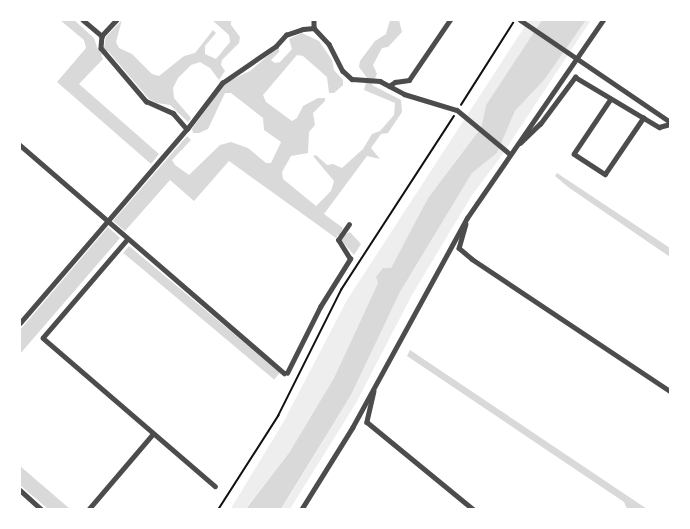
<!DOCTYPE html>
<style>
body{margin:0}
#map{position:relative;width:690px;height:529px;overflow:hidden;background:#fff;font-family:"Source Sans 3",sans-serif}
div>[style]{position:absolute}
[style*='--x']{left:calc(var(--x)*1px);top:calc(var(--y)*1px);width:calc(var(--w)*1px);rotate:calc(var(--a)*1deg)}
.green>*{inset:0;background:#eee}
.water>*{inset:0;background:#d9d9d9;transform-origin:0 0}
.path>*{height:1.5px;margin:-0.75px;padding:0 0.75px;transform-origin:0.75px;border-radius:0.75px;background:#111}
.minor>*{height:4.5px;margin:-2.25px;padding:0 2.25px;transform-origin:2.25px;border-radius:2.25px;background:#4c4c4c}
.tertiary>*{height:5px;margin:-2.5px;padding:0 2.5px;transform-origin:2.5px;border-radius:2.5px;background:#4c4c4c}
span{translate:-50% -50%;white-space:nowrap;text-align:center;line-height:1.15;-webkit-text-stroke:4.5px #fff;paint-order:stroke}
.frame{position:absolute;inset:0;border:21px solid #fff;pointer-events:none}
</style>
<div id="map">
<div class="green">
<i style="clip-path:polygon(529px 20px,542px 20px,486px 105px,481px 128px,428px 198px,391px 268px,376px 277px,378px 283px,334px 378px,289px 453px,245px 509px,230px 510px,284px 421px,347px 300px)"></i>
<i style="clip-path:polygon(586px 20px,591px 20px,500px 158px,472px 195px,412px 295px,356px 403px,290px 509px,281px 510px,351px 395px,400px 292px,472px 173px,497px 153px,515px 111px,545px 79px)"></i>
</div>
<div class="water">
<i style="clip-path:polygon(60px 20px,74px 20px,94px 38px,98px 50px,104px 47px,106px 37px,122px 20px,116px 42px,119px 48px,132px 54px,152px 74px,159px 76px,184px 56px,195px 53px,213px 30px,216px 33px,205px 46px,205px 54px,216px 59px,230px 42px,229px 35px,212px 20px,231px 20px,231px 25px,240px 37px,239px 43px,222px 60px,221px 65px,225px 71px,219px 80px,210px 68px,200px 62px,191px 65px,178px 78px,173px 88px,174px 98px,191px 118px,188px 122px,170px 105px,157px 103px,149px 99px,108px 51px,101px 55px,103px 59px,79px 84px,159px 154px,151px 164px,57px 82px,86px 48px,84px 40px)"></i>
<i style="clip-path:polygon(390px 20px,399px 20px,402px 32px,388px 47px,382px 48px,373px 65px,377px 74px,372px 85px,401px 100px,402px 112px,388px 133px,381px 134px,371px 148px,380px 159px,367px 156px,324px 214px,343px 228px,340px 233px,344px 235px,350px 232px,361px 244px,354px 255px,341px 240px,342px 237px,338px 235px,336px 238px,229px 161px,194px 201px,170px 180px,125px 231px,113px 221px,187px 136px,191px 140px,172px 160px,175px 165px,189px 175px,220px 145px,231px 142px,248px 148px,266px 163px,271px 163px,281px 142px,264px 130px,263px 118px,231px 93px,225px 93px,208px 129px,199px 133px,193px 133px,192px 129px,225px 83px,250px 71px,277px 48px,279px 48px,279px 52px,271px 60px,275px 63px,280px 62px,292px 49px,289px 39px,302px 33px,319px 41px,332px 60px,334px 70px,343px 80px,343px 85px,334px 93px,329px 93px,327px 77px,303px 56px,297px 55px,263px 95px,266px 102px,292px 121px,297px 118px,303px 106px,318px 98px,325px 98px,325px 101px,313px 113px,315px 125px,309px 132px,308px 153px,291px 156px,282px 172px,283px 179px,316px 206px,331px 191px,334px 181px,313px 156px,316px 155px,327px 165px,333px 164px,342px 168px,363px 149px,372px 134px,380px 131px,394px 115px,395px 103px,364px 90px,367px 78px,359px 67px,360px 61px,375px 41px,386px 34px)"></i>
<i style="clip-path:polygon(542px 20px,586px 20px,545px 79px,515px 111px,497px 153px,472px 173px,400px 292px,351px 395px,281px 509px,245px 510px,289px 453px,334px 378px,378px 283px,376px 277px,383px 268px,391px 268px,428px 198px,481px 128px,486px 105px)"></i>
<i style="clip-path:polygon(557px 173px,670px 248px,670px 257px,568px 187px,555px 176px)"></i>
<i style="clip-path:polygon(108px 227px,120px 238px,20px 354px,20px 330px)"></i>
<i style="left:129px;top:246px;width:197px;height:9px;rotate:40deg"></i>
<i style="clip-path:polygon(410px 350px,647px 509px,627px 509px,624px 502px,407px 356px)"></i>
<i style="clip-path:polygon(20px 466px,70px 509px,48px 509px,20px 485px)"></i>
</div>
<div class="path">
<i style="--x:461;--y:105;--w:97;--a:-57.6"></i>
<i style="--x:218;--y:510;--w:112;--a:-57.4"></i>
<i style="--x:278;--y:416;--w:141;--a:-63.4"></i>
<i style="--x:341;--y:290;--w:207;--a:-57"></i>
</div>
<div class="minor">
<i style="--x:83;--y:20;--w:25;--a:40"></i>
<i style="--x:117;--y:20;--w:22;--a:133"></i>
<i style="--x:102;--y:36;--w:12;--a:95"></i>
<i style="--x:101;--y:48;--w:70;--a:49.7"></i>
<i style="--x:146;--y:101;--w:30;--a:24"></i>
<i style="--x:173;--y:113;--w:21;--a:49"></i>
<i style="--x:314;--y:20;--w:8;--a:90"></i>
<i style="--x:314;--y:28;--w:22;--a:47"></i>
<i style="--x:329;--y:44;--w:30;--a:63"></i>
<i style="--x:343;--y:71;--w:12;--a:42"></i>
<i style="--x:352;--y:79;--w:28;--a:4"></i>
<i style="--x:380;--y:81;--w:27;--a:28"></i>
<i style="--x:404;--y:94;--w:55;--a:16.8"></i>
<i style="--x:457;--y:110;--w:69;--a:39.7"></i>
<i style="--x:389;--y:86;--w:7;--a:-34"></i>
<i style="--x:395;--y:82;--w:14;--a:-8"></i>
<i style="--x:409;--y:80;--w:73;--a:-55.7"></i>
<i style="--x:611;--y:99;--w:66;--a:123.9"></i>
<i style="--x:574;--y:154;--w:37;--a:33"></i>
<i style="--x:605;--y:174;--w:68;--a:-55.8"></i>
<i style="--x:520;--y:143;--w:28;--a:-44"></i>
<i style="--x:540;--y:124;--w:59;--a:-53.3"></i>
<i style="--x:575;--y:77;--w:98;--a:30.8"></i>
<i style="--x:659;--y:127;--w:11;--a:-15"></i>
<i style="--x:20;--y:145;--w:349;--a:40.8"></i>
<i style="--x:284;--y:373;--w:3;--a:0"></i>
<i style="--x:287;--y:373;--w:74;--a:-63.4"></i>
<i style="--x:320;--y:307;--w:57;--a:-58"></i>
<i style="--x:350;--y:259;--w:22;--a:-122"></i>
<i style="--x:338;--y:240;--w:19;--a:-55"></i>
<i style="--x:466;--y:224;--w:25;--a:106"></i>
<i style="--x:459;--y:248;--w:17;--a:40"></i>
<i style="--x:472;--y:259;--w:238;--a:33.7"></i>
<i style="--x:128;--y:239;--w:130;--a:130.6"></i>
<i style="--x:43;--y:338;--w:227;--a:40.7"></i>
<i style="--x:20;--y:323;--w:256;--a:-49.3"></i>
<i style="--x:187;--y:129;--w:58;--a:-52.7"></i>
<i style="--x:222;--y:83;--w:65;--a:-34.4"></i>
<i style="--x:276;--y:46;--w:15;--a:-48"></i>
<i style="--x:286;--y:35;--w:18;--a:-19"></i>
<i style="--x:303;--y:29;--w:11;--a:-5"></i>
<i style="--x:374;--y:391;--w:32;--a:103"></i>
<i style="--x:367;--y:422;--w:139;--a:39.4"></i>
<i style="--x:20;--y:490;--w:30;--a:42"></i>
<i style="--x:88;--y:510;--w:100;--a:-49.5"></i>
<i style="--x:301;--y:510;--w:97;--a:-58.1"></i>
<i style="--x:352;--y:428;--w:239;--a:-61.3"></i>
<i style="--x:467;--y:218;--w:240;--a:-55.5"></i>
<i style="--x:617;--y:510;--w:3;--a:0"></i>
</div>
<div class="tertiary">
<i style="--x:520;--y:20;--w:181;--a:34.2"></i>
</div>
<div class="frame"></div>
</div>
